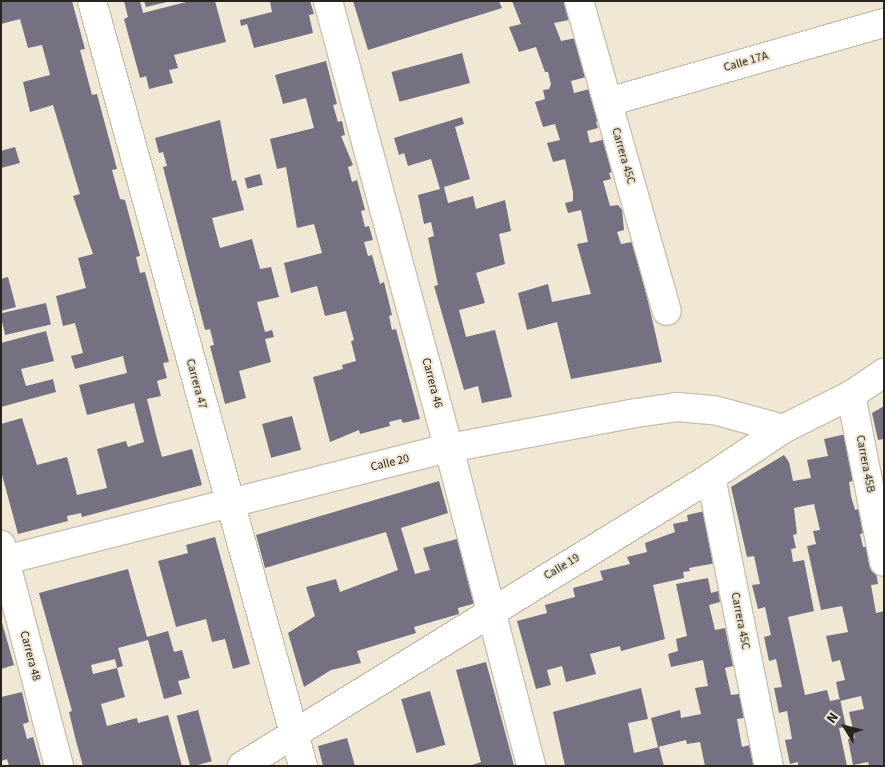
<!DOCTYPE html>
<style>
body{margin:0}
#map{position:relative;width:885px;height:767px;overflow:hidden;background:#f0e8d5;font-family:"Source Sans 3",sans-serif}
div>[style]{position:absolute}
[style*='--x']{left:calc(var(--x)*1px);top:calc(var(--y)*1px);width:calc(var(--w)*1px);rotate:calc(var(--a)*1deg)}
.building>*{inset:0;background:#757183;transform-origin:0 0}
.roads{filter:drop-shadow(1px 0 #c8c0ae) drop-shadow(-1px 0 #c8c0ae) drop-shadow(0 1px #c8c0ae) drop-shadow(0 -1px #c8c0ae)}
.minor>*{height:28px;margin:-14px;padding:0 14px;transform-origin:14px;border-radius:14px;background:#fff}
span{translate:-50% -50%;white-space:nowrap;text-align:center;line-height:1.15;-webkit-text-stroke:4px #f0e8d5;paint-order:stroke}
.street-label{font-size:12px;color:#28251e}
.frame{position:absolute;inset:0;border:2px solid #28251e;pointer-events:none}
.north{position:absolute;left:820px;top:702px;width:50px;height:50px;-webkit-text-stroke:4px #f0e8d5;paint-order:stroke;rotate:306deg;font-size:14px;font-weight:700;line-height:20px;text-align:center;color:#28251e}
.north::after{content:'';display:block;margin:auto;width:18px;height:22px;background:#28251e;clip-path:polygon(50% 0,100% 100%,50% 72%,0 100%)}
</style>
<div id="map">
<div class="building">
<i style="clip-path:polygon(1px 1px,72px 1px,85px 49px,80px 50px,92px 95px,97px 94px,117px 169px,112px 170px,120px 199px,125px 200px,140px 256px,136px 257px,140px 273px,145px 272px,169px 362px,163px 363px,167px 378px,157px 381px,161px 396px,147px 399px,157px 439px,162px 457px,192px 449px,202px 485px,82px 517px,81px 513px,67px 516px,68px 521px,18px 534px,1px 471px,1px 424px,22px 418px,37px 465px,67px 457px,77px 495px,107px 488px,97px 449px,126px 441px,128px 447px,144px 442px,134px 403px,87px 415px,79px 385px,127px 373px,123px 356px,75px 369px,71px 356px,83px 353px,75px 323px,63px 326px,56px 296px,86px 288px,78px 258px,93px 254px,73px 196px,80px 194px,53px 105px,30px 112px,23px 82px,50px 75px,42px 45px,28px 48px,20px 19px,1px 24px)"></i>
<i style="clip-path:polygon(124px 1px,140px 1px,143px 13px,190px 1px,215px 1px,226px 42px,174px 55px,178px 68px,169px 70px,173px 83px,149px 89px,146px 76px,140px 78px,124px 19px,128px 17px)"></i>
<i style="clip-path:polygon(144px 1px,167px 1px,167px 2px,146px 7px)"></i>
<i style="clip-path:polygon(270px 1px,310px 1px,314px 14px,309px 15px,313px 33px,254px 48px,247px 24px,241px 26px,240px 20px,272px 12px)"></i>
<i style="clip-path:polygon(353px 1px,499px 1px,502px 8px,368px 50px)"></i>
<i style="clip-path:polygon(512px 1px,564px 1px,569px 20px,554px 23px,561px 41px,581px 37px,586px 77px,571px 81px,574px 93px,594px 88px,599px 121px,596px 122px,598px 128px,587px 131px,590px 143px,606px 139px,612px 172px,609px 173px,611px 179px,603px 181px,610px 206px,618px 205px,622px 210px,624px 230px,617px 232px,621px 244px,632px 242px,640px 267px,662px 362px,571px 379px,557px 322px,527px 330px,518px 293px,548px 284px,552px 302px,591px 294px,577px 244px,588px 242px,581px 210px,568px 213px,565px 203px,573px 201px,573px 192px,565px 159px,553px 162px,547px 143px,560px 140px,555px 124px,543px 127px,535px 102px,545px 99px,543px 90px,549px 89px,551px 84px,548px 72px,545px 72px,536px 47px,519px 52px,509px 27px,521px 24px)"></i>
<i style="left:462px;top:53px;width:31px;height:73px;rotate:75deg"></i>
<i style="clip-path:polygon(326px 61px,337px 104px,333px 105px,338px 122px,342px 121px,345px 135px,341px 136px,353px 165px,348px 167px,352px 182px,357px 180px,365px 210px,361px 211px,365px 227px,369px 226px,373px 240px,364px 242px,368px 256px,372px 255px,380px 284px,384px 282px,392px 315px,389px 316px,392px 330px,396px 329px,420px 419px,403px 423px,401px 419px,389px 422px,390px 426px,360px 434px,359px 430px,330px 442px,313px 377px,343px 369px,342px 365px,356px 361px,351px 341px,354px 340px,346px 311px,325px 316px,317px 286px,291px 293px,284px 263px,322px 253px,314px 224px,297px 228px,286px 167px,277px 169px,270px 139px,314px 128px,306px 98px,283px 104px,275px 75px)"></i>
<i style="clip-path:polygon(462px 117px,464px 124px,455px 127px,470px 179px,444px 187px,448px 203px,473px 196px,476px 209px,505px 200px,511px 231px,499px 234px,505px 264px,476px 273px,485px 303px,459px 310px,466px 337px,495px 330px,512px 397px,482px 403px,478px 386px,464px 390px,434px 286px,438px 285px,428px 238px,434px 236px,431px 222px,424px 224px,418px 195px,440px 189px,431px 159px,408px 166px,404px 153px,399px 155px,394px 138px)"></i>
<i style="clip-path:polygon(220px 120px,232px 181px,236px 180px,244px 210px,212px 218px,220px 248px,252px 239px,260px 269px,271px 267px,279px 297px,257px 302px,265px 332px,272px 330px,274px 337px,265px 339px,271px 362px,239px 371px,246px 398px,225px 404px,210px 346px,214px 345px,210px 329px,205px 330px,163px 167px,167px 166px,163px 152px,159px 153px,155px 138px)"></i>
<i style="clip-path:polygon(15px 147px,20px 163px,1px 168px,1px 151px)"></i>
<i style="left:260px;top:174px;width:11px;height:16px;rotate:75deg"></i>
<i style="clip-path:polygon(8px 277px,16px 307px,1px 311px,1px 279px)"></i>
<i style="left:46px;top:303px;width:22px;height:47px;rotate:77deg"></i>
<i style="clip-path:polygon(46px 331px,54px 361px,21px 369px,26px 386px,53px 379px,56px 392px,1px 407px,1px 343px)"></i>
<i style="clip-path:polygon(884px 406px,884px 439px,878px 440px,872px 413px)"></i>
<i style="left:292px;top:416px;width:35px;height:31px;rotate:75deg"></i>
<i style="clip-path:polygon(846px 434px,856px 480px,849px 482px,851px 496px,855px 510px,862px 508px,867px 532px,860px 534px,863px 547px,870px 546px,876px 572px,878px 584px,871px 585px,876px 613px,884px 611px,884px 766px,869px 766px,868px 762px,853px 765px,848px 739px,855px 738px,849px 712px,864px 709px,861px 696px,840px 701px,836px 682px,845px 680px,840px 660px,832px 662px,826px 636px,848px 632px,842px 606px,821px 610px,807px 546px,816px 544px,813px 531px,820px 530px,814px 504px,794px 508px,797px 534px,793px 535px,796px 548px,791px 549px,793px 562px,804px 560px,814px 611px,788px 617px,805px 695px,827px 690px,830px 701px,840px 699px,846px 727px,839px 728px,847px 766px,798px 766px,798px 762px,790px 764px,785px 740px,792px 739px,787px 711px,779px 713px,774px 688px,782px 687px,776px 659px,769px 661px,764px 637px,771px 635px,765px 607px,758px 609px,752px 585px,760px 584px,754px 556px,747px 557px,731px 487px,784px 455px,789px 462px,793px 481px,811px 478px,807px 460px,828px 456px,824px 439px)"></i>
<i style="clip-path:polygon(439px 481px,448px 513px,401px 528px,415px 574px,430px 570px,423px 548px,457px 539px,476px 603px,458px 608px,459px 614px,414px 627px,416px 633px,357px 651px,361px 663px,331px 670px,304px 687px,288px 633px,315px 616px,306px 587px,336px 579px,340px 592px,398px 570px,386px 532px,265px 568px,256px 535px)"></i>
<i style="clip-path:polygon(705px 511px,716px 563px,689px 568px,690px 571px,683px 572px,684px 578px,653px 585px,665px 639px,621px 651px,620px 646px,590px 654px,596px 674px,566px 682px,562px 666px,547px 670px,551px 685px,536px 689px,517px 621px,547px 613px,545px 605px,575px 597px,573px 588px,603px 580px,600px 571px,630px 564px,627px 557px,647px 552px,645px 543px,675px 532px,673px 524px,688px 521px,687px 515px)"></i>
<i style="clip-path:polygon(215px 537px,250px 664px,233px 669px,225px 639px,212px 642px,206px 619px,176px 627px,158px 561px,188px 553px,186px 545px)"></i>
<i style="clip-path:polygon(128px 569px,147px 637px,168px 631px,174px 652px,182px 650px,190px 678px,178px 681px,182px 694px,164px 699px,148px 640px,118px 648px,123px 666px,117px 668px,115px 659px,91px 665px,93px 674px,117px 668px,125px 697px,101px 704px,107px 726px,137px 718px,138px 723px,168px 715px,182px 766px,83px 766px,76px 741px,69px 712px,72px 711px,39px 593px)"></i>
<i style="clip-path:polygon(708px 578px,711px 593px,718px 591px,720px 602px,709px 605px,715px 630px,725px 628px,733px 666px,725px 668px,731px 695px,739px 694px,744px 718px,737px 719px,742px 747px,750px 745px,754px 766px,705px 766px,700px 742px,687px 744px,686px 740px,658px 747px,651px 718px,680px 710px,681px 718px,701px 714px,695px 688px,708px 686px,703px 660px,671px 667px,668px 654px,678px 651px,676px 639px,687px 636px,676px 584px)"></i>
<i style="clip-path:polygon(1px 619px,14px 665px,1px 669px)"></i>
<i style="clip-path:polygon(486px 662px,511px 754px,514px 766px,469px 766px,481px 762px,456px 670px)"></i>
<i style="clip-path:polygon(641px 688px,648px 719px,628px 723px,634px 753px,659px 747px,664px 766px,565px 766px,553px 712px)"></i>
<i style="left:430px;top:691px;width:56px;height:30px;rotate:74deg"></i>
<i style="clip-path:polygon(22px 692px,29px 722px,23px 724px,27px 739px,33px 737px,41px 766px,9px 766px,7px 759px,1px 761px,1px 697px)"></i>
<i style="left:198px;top:710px;width:53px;height:22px;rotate:75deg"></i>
<i style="clip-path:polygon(347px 738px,355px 766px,323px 766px,318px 746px)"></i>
</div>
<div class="roads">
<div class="minor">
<i style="--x:92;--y:1;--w:794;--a:74.58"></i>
<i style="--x:328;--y:1;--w:463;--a:74.9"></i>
<i style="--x:449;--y:448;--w:328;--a:75.5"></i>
<i style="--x:579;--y:1;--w:322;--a:74.2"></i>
<i style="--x:608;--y:102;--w:287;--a:-16"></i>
<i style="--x:851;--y:395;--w:170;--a:78.8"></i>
<i style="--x:711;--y:477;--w:295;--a:78.7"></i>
<i style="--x:1;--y:545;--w:228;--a:75.3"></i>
<i style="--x:1;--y:561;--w:462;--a:-14.2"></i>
<i style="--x:449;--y:448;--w:190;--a:-10.6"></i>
<i style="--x:636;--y:413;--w:41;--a:-8.3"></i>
<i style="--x:677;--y:407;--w:37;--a:5"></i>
<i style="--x:714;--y:410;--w:72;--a:15.4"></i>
<i style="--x:242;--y:766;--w:551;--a:-31.64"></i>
<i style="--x:711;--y:477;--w:87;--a:-33.7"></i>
<i style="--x:783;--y:429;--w:76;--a:-26.6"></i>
<i style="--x:851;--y:395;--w:40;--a:-34"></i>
</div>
</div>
<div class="street-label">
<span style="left:746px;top:62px;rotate:-16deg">Calle 17A</span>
<span style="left:623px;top:156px;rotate:74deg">Carrera 45C</span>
<span style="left:432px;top:383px;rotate:75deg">Carrera 46</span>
<span style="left:196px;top:384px;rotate:75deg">Carrera 47</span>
<span style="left:390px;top:463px;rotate:-14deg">Calle 20</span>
<span style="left:865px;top:464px;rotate:79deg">Carrera 45B</span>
<span style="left:562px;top:567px;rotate:-31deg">Calle 19</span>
<span style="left:740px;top:621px;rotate:79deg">Carrera 45C</span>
<span style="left:30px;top:656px;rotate:75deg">Carrera 48</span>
</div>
<div class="frame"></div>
<div class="north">N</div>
</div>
